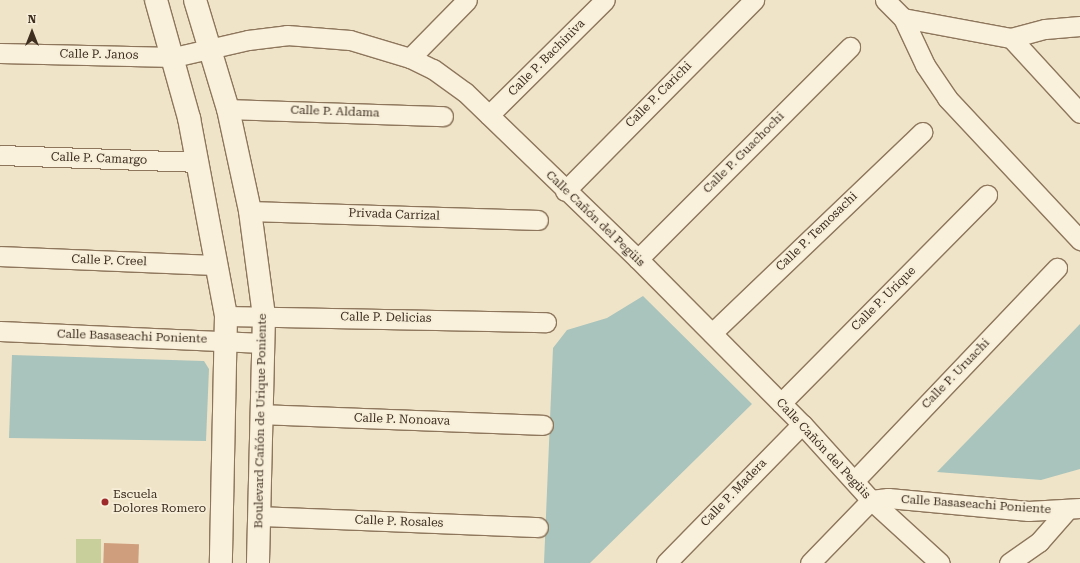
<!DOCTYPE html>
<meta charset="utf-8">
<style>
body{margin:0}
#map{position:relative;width:1080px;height:563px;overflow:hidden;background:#f0e4c8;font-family:"Roboto Serif",serif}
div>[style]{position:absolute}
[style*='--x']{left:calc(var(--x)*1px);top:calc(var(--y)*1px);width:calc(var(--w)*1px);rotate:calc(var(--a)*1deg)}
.green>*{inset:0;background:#c9cf9b;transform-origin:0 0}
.water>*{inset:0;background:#a9c4bc}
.building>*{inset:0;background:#cf9f7d;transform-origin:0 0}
.roads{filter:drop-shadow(1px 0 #8d765c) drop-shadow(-1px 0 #8d765c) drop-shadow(0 1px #8d765c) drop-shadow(0 -1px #8d765c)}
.street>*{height:19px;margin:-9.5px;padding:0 9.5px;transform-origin:9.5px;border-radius:9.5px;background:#faf1dc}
.secondary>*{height:22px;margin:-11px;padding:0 11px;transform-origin:11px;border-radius:11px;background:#faf1dc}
.dots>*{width:11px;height:11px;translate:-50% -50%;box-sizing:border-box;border:2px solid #f7eed8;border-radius:50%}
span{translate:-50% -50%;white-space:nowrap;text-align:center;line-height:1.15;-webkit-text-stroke:3.5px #f7eed8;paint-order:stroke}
.street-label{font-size:12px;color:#3d2e20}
.poi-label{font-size:12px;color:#3d2e20}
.left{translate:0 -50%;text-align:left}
.north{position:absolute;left:12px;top:12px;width:40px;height:40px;-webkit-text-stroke:3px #f7eed8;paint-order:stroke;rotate:0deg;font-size:11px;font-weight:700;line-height:16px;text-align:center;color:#3d2e20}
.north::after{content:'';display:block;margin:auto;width:14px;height:18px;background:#3d2e20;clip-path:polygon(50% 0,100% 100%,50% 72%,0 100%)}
</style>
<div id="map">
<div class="green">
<i style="left:76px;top:539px;width:25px;height:24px"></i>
</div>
<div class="water">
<i style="clip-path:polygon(643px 296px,752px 404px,590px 563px,544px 563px,553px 348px,567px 330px,607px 318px)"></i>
<i style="clip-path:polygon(1080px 324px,1080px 469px,1041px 480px,937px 472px)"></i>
<i style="clip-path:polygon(12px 355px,204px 361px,209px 369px,206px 441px,9px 438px)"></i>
</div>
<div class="building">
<i style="left:104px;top:543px;width:35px;height:20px;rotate:2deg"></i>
</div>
<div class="roads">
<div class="street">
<i style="--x:885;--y:0;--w:25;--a:45"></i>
<i style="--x:903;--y:18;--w:52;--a:64.9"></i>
<i style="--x:925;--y:65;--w:40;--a:56"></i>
<i style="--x:947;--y:98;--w:195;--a:46.9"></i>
<i style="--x:903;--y:18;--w:110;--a:10.5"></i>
<i style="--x:1011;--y:38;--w:35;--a:-15"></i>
<i style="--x:1045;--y:29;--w:35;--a:-5"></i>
<i style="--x:1011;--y:38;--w:102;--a:47.4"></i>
<i style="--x:0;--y:53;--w:174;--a:1.3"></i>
<i style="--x:174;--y:57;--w:76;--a:-12.9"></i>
<i style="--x:248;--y:40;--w:39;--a:-7"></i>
<i style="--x:287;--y:35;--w:63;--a:4.5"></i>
<i style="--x:350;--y:40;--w:63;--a:16.7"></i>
<i style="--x:410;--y:58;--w:25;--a:26"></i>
<i style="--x:433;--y:69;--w:39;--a:36"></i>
<i style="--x:465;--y:92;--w:240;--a:44"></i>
<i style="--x:638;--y:259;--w:233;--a:45.2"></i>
<i style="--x:802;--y:424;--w:103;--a:47.8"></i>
<i style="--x:871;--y:500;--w:93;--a:42.4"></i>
<i style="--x:410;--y:58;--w:81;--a:-45.5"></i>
<i style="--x:228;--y:109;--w:215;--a:1.9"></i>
<i style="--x:489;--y:115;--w:163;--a:-44.8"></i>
<i style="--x:0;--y:155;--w:198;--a:2"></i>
<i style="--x:565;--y:191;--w:269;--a:-45.3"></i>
<i style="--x:250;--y:211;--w:288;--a:1.8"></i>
<i style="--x:0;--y:256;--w:217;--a:2.4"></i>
<i style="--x:638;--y:259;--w:300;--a:-45"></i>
<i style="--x:226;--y:316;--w:320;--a:1.1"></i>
<i style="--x:0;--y:331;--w:263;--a:2.6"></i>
<i style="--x:712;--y:333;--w:291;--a:-43.7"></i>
<i style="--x:781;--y:403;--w:293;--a:-45.3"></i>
<i style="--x:261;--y:414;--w:282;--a:2.2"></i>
<i style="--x:855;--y:480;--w:293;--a:-46.4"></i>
<i style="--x:259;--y:516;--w:279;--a:2.3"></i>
<i style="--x:666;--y:563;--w:194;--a:-45.6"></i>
<i style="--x:810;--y:563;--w:88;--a:-45.9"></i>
<i style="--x:871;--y:500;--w:17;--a:-7"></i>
<i style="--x:888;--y:498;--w:141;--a:5.3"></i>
<i style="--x:1028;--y:511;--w:52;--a:-3.3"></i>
<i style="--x:1009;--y:563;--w:37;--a:-35"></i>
<i style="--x:1039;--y:542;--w:43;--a:-48.8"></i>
</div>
<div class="secondary">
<i style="--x:156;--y:0;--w:123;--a:74.4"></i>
<i style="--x:189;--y:118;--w:201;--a:79.4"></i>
<i style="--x:226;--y:316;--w:247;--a:91.2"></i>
<i style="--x:195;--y:0;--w:114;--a:73.2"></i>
<i style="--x:228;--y:109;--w:104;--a:77.8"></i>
<i style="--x:250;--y:211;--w:106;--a:82.4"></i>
<i style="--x:264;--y:316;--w:247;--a:91.4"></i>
</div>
</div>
<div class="dots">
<i style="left:105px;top:502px;background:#9e2a2b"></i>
</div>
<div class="street-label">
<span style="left:99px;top:55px;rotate:1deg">Calle P. Janos</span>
<span style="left:547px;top:58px;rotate:-45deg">Calle P. Bachiniva</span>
<span style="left:659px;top:95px;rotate:-45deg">Calle P. Carichi</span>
<span style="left:335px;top:112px;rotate:2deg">Calle P. Aldama</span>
<span style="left:744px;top:153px;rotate:-45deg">Calle P. Guachochi</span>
<span style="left:99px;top:159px;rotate:2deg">Calle P. Camargo</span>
<span style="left:394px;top:215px;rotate:2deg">Privada Carrizal</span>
<span style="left:595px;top:219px;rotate:44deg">Calle Cañón del Pegüis</span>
<span style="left:817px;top:232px;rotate:-44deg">Calle P. Temosachi</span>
<span style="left:109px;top:261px;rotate:2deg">Calle P. Creel</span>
<span style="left:884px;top:299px;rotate:-45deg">Calle P. Urique</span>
<span style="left:386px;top:318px;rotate:1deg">Calle P. Delicias</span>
<span style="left:132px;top:337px;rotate:2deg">Calle Basaseachi Poniente</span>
<span style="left:956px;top:374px;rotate:-46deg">Calle P. Uruachi</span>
<span style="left:402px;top:420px;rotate:2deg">Calle P. Nonoava</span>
<span style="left:261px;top:421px;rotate:-89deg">Boulevard Cañón de Urique Poniente</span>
<span style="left:823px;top:449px;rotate:47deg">Calle Cañón del Pegüis</span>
<span style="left:734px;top:493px;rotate:-46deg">Calle P. Madera</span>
<span style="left:976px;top:505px;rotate:4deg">Calle Basaseachi Poniente</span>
<span style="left:399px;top:522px;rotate:2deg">Calle P. Rosales</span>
</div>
<div class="poi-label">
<span class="left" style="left:113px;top:502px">Escuela<br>Dolores Romero</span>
</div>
<div class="north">N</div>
</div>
